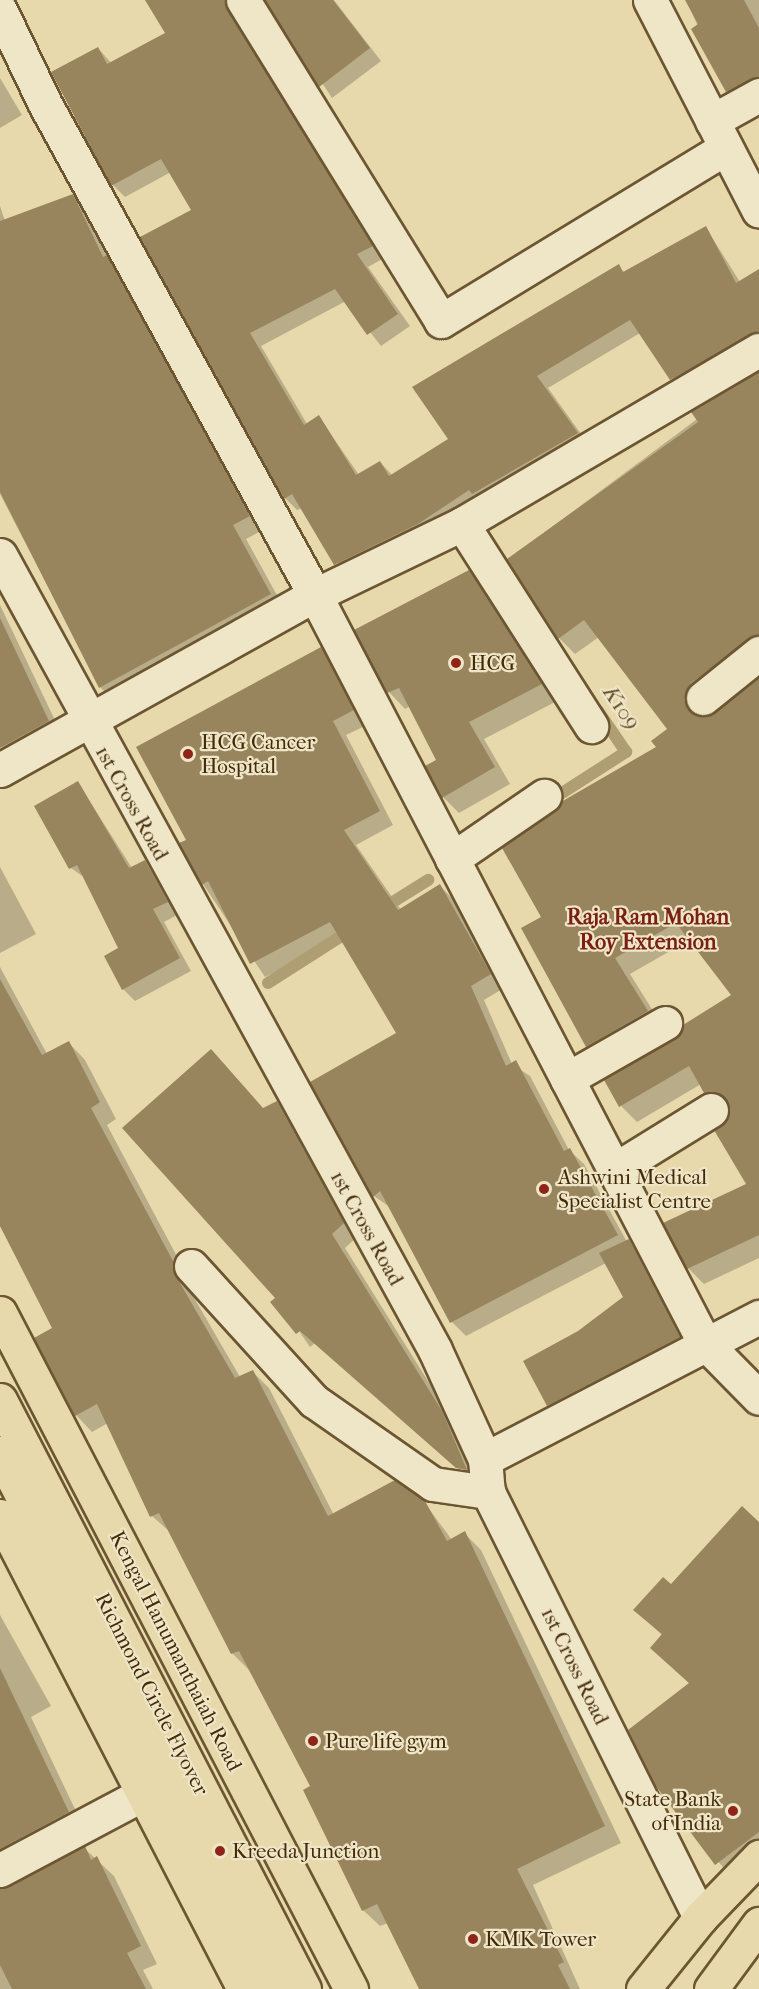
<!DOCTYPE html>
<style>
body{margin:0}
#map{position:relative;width:759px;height:1989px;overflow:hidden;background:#e7d9ab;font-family:"IM FELL French Canon",serif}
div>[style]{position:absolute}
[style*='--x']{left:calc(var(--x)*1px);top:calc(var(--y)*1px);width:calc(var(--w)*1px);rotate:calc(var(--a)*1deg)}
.shadow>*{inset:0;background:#0003}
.stream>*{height:12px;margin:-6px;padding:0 6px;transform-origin:6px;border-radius:6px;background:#af9e74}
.building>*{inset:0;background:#98855d}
.roads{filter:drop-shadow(2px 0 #6c5632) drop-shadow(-2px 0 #6c5632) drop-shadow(0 2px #6c5632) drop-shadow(0 -2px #6c5632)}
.minor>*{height:33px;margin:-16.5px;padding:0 16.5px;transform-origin:16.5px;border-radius:16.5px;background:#efe6c8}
.major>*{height:33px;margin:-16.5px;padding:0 16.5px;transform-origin:16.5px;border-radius:16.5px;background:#e7d9ab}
.dots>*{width:16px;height:16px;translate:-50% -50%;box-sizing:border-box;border:3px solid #efe6c8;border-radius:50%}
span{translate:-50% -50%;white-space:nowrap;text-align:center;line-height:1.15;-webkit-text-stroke:4.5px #efe6c8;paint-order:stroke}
.poi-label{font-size:21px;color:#432b09}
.left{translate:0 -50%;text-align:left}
.right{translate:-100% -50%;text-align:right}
.street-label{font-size:21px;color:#432b09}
.water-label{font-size:22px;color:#5e4824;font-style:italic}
.neighbourhood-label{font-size:22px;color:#7a1f14;font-weight:700}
</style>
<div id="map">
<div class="shadow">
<i style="clip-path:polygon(145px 0,244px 0,384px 258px,368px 267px,410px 326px,381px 346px,346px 301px,261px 346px,307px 424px,319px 417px,359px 475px,380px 462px,393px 476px,450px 440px,618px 266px,625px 273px,706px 228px,740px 282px,759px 271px,759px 351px,683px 392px,640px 333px,548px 388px,589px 445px,348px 576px,302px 508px,297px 510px,285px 498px,193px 210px,171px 172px,125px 197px,113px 185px,53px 73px,98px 48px,112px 64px,167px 34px)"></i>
<i style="clip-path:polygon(267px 0,334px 0,381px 61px,332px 98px)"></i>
<i style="clip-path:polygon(686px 0,759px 0,759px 95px,740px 103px,727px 91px)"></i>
<i style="clip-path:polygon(0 78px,22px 115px,0 128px)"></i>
<i style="clip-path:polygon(73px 196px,86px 209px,263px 530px,246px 539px,284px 608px,114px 701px,100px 687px,0 494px,0 206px,5px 221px)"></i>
<i style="clip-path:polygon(759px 373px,759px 661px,707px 700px,700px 716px,705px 718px,759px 679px,759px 1258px,704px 1284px,688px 1268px,749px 1185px,729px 1109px,722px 1108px,701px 1084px,637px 1122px,621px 1106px,675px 1040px,733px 995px,691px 939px,630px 974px,663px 1027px,603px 1062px,587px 1046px,543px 918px,669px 729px,599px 637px,575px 654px,559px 638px,509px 559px)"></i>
<i style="clip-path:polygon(469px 572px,485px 589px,557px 701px,484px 739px,510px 784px,459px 813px,443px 797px,438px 760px,410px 706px,405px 709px,389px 692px,356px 630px)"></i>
<i style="clip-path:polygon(0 605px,62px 735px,16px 760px,0 745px)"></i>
<i style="clip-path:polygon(321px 649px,335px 663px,367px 725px,346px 735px,393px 825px,356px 845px,401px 910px,440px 886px,454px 900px,504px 988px,484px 1000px,512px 1064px,530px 1076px,569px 1150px,584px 1164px,627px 1242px,641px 1253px,691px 1349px,561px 1417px,549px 1405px,579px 1333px,625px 1298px,606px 1263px,466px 1336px,452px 1322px,391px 1208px,374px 1196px,312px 1083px,398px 1034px,341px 938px,265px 977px,203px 884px,188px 840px)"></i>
<i style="clip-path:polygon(78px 783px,132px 868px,145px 861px,179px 914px,164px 922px,191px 971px,135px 1001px,123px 989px,120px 949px,85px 878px,71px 868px)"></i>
<i style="clip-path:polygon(0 867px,36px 934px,0 953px)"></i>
<i style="clip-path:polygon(0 967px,47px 1054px,69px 1043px,85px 1060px,116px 1119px,107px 1125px,189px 1279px,193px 1296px,240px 1377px,252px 1371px,269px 1388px,334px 1515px,424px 1502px,452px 1540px,464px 1533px,481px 1550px,621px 1843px,533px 1885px,580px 1989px,420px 1989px,388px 1923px,380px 1926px,363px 1910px,312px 1787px,249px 1670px,233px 1654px,170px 1532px,152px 1516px,108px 1423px,92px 1432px,76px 1415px,54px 1328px,0 1226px)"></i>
<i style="clip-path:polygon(277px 1102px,290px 1116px,357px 1237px,345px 1248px,456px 1426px,479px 1483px,315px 1343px,310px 1347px,277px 1299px,264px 1110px)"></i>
<i style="clip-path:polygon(759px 1524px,759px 1864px,735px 1882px,656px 1785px,690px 1684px,652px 1648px,663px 1636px,635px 1610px)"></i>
<i style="clip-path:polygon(0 1615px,51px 1706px,31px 1717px,85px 1830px,0 1884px)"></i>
<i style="clip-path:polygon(84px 1848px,114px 1876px,157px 1964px,143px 1970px,153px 1989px,0 1989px,0 1890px)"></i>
</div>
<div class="stream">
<i style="--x:548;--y:802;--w:93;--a:-32.7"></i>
<i style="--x:626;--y:752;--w:50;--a:-124.3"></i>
<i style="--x:380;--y:910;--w:57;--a:-32"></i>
<i style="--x:268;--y:983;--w:98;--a:-32.6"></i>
</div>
<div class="building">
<i style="clip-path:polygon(145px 0,224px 0,373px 246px,357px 254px,398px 314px,367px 335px,335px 289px,250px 333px,304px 425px,319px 415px,356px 475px,380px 461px,389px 476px,448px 439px,412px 387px,619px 264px,623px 272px,706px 226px,736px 283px,759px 269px,759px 331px,670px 380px,630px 320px,537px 376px,578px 433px,472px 494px,469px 490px,418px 524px,334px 565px,292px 494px,284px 499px,140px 237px,191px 210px,161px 159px,111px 186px,51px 72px,98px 47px,107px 64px,165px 33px)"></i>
<i style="clip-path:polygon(265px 0,333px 0,370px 48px,319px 87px)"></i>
<i style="clip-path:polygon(685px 0,744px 0,759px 28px,759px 76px,726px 92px,691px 29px,698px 24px)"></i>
<i style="clip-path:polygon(73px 194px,103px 257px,107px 255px,250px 516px,233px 525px,271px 594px,99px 688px,0 492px,0 221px)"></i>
<i style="clip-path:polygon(759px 372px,759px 635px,691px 683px,684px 700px,696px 715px,706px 716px,759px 677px,759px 1235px,687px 1269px,663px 1223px,746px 1184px,714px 1130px,728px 1118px,727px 1101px,719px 1093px,704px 1093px,689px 1066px,619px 1107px,604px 1080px,674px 1039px,683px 1025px,731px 995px,676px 923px,615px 958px,648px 1011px,586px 1047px,521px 928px,541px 917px,502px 848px,561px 802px,656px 747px,651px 741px,667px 729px,584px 620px,558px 639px,507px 559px,698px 422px,691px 412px)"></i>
<i style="clip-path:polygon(469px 570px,542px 684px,469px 722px,495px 767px,442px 798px,425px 766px,436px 760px,399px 688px,387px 693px,354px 630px)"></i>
<i style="clip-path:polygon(0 618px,49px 721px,0 748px)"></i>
<i style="clip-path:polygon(321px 647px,354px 710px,333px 721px,380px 811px,344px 830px,398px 910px,440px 884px,491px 974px,471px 986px,506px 1066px,516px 1060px,564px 1151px,570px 1148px,618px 1235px,450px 1323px,380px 1191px,373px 1197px,310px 1082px,396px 1033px,330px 922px,250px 964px,208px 881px,202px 885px,179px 843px,186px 840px,136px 747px)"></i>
<i style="clip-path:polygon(78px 781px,129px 868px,145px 860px,168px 902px,153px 909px,180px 958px,122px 990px,104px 956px,118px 948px,77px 865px,69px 869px,34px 806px)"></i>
<i style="clip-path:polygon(0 979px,42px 1055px,69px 1041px,100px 1102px,91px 1108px,173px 1261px,177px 1278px,235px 1378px,253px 1370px,328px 1516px,395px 1480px,425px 1501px,447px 1541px,465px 1531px,605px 1826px,517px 1869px,564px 1962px,558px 1965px,570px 1989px,419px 1989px,377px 1904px,362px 1911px,303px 1790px,310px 1786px,239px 1651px,231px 1654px,159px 1513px,150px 1517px,97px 1404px,75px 1416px,34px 1338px,52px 1328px,0 1226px)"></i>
<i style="clip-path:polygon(211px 1049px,263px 1108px,277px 1101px,344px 1223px,332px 1234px,442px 1411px,467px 1470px,456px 1468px,300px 1331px,296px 1334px,270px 1302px,275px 1298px,122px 1128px)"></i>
<i style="clip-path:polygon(629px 1239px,680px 1337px,547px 1406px,523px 1361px,578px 1331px,623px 1297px,599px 1253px)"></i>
<i style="clip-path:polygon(742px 1506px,759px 1522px,759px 1832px,715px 1865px,655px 1785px,628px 1730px,689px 1683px,650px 1648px,662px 1634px,633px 1610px,663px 1577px,671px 1584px)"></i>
<i style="clip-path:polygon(0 1668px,69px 1812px,0 1849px)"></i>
<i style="clip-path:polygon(85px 1846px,91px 1860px,97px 1856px,141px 1946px,127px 1953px,146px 1989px,12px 1989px,0 1965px,0 1889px)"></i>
</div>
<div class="roads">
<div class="minor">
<i style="--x:243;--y:0;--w:377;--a:58.3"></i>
<i style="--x:441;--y:321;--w:333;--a:-31.3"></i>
<i style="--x:650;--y:0;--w:237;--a:62.7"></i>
<i style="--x:0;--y:10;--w:104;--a:64.4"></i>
<i style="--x:45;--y:104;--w:560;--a:61.19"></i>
<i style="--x:315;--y:595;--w:842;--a:62.49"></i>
<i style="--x:704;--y:1342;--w:78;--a:45.5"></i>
<i style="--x:712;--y:121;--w:54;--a:-29"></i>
<i style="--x:462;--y:524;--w:240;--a:57.4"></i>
<i style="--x:0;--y:555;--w:906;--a:61.31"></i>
<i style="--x:435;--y:1350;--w:120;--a:65.4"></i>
<i style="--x:485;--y:1459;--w:33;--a:85"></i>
<i style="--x:488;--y:1492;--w:476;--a:63.5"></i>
<i style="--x:703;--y:698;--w:72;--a:-38.8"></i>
<i style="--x:0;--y:770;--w:360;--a:-29.1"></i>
<i style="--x:315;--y:595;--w:163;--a:-25.8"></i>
<i style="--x:462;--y:524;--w:344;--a:-30.4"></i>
<i style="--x:452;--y:859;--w:112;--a:-34.4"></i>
<i style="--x:567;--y:1079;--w:113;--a:-29.7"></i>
<i style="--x:614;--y:1170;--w:114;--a:-31.7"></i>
<i style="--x:191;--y:1266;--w:183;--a:47.7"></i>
<i style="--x:314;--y:1401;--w:145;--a:34.9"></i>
<i style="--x:433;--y:1484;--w:56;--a:8.3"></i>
<i style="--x:485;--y:1459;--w:309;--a:-27.4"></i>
<i style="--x:0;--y:1870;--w:162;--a:-28"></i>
</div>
<div class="major">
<i style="--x:0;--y:1313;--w:762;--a:62.56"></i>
<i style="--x:0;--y:1400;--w:663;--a:62.7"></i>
<i style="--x:0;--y:1453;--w:603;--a:62.75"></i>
<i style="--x:0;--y:1516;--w:532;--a:62.71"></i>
<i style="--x:643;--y:1989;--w:91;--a:-51.2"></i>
<i style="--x:700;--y:1918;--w:85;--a:-46"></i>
<i style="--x:711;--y:1989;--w:81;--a:-53.6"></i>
</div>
</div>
<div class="dots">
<i style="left:456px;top:663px;background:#8f2418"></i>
<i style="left:188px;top:754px;background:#8f2418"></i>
<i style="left:544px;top:1189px;background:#8f2418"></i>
<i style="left:313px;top:1741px;background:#8f2418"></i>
<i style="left:733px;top:1811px;background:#8f2418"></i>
<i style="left:220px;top:1851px;background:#8f2418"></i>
<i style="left:473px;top:1939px;background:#8f2418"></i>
</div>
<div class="poi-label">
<span class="left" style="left:470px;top:663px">HCG</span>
<span class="left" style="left:201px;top:754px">HCG Cancer<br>Hospital</span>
<span class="left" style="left:558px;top:1189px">Ashwini Medical<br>Specialist Centre</span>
<span class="left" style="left:325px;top:1741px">Pure life gym</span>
<span class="right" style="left:721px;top:1811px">State Bank<br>of India</span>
<span class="left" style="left:232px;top:1851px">Kreeda Junction</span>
<span class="left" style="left:485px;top:1939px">KMK Tower</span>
</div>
<div class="street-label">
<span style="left:132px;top:803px;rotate:61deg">1st Cross Road</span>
<span style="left:367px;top:1228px;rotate:61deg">1st Cross Road</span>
<span style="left:176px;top:1651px;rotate:63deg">Kengal Hanumanthaiah Road</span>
<span style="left:575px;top:1666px;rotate:64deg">1st Cross Road</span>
<span style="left:152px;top:1694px;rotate:63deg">Richmond Circle Flyover</span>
</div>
<div class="water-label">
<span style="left:621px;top:708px;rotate:56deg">K109</span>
</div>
<div class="neighbourhood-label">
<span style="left:648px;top:930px">Raja Ram Mohan<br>Roy Extension</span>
</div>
</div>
